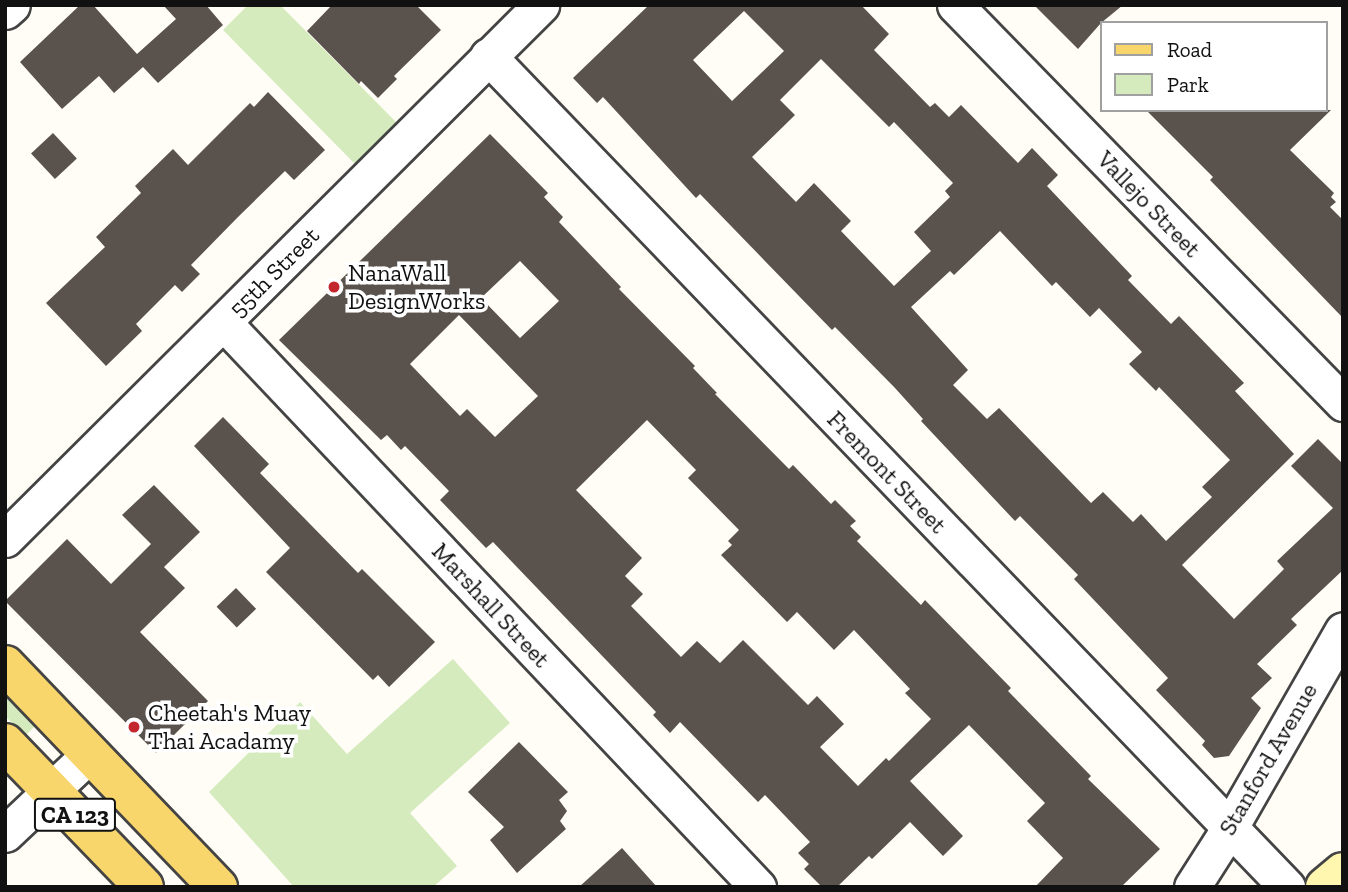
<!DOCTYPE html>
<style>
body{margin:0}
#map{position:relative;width:1348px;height:892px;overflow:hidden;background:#fffdf5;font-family:"Zilla Slab",serif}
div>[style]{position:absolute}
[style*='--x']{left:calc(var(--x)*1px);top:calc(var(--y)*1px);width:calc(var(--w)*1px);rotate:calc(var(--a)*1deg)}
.green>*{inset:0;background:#d5ebbd}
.building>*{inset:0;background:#5a524d;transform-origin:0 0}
.roads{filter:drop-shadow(2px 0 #444) drop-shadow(-2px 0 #444) drop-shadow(0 2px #444) drop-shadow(0 -2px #444)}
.minor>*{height:35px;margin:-17.5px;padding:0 17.5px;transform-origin:17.5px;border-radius:17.5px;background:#fff}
.secondary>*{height:38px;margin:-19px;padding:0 19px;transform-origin:19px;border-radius:19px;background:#fff6b0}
.primary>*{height:38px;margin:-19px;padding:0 19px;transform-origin:19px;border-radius:19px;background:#f9d66b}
.dots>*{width:19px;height:19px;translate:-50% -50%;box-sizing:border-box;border:4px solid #fff;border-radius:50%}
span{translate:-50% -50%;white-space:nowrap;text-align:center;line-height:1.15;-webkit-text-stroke:7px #fff;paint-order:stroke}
.shield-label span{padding:2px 5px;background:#fff;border:2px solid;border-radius:5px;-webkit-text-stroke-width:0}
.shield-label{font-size:23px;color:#111;font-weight:700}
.street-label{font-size:24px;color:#111}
.poi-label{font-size:24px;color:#111}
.left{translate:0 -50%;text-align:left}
.frame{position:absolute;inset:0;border:7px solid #111;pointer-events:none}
.legend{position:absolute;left:1100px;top:21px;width:228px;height:91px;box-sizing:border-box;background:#fff;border:2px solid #a0a0a0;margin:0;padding:9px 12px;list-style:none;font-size:21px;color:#111}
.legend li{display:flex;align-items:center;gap:14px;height:35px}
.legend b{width:35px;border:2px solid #a0a0a0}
</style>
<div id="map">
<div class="green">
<i style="clip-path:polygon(248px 5px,280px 5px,397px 123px,355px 164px,223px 30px)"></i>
<i style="clip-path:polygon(453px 659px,510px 723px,410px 813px,457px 866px,433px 887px,294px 887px,209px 792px,300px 702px,347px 754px)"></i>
<i style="clip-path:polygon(5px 688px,39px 722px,25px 736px,5px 716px)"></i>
</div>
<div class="building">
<i style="clip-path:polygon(80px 5px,93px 5px,137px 54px,176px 19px,163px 5px,206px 5px,223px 25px,158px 83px,143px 67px,114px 93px,99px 76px,62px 109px,20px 62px)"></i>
<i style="clip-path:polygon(332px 5px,416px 5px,441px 30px,394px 76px,397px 79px,378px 98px,361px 81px,359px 84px,307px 31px)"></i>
<i style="clip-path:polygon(evenodd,649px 5px,861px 5px,889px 34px,874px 50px,930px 107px,935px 103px,949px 117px,961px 105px,1018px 163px,1032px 148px,1058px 175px,1047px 186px,1132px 276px,1128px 280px,1171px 324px,1179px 316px,1244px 383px,1235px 391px,1294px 454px,1182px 565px,1234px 619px,1284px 569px,1277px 561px,1333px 508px,1291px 466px,1318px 439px,1343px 464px,1343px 570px,1291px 619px,1297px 625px,1257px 664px,1272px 678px,1251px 698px,1261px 708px,1229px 756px,1214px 758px,1202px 745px,1205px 741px,1156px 690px,1168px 678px,1074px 579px,1078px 575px,1020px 516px,1015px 521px,921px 421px,923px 419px,895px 388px,835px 327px,832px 330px,700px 194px,696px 198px,603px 97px,597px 103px,573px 78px,649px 5px,744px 11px,784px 51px,732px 101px,693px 60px,744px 11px,649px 5px,821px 59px,889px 127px,894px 122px,953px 183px,945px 191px,950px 197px,914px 232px,931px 251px,894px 286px,841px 231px,851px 221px,814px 183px,796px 202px,752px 157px,795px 115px,780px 100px,821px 59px,649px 5px,1000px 231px,1052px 286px,1056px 282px,1090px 317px,1099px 308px,1142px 352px,1129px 364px,1156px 391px,1159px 387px,1230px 460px,1202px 487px,1212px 497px,1166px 541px,1141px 514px,1133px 522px,1103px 492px,1091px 503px,999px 408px,987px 419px,953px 385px,968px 370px,911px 307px,950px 271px,954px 275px,1000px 231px)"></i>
<i style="clip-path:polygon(1034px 5px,1123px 5px,1101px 23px,1078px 49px)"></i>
<i style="clip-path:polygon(268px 92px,325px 150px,294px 180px,285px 171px,238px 217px,191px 265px,200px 274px,182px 292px,175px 285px,136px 324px,142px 331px,106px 366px,46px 303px,105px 247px,96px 237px,141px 193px,135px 186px,173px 149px,188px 165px,250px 103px,254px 107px)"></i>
<i style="clip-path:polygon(1146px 110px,1331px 110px,1290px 150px,1334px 193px,1331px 197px,1336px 202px,1330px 207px,1343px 220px,1343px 318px,1210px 180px,1213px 177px)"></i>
<i style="left:53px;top:133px;width:35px;height:30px;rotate:47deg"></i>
<i style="clip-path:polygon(evenodd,490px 134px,548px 193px,544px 197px,563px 217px,559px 222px,621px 287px,619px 289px,695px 366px,693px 368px,717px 393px,715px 394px,789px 469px,793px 465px,831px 504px,835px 500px,856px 521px,850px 526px,861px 537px,857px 541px,921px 605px,925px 600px,1011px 688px,1008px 691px,1091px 776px,1088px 779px,1160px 849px,1121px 887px,1035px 887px,1063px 858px,1027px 821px,1045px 803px,969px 725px,910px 781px,963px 836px,943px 856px,910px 822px,872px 859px,869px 856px,837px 887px,822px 887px,804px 869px,809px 864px,798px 853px,810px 842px,765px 795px,758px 802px,680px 722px,670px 733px,653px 715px,656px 712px,493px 542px,486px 548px,440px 500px,449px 491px,405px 446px,401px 450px,387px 435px,381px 440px,279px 340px,490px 134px,520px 261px,559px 301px,520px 338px,481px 298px,520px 261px,490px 134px,459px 315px,538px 396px,495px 437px,467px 409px,460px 416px,410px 364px,459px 315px,490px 134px,647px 420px,696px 470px,688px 478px,739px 530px,728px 541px,732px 545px,721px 555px,787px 622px,797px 612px,834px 650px,854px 630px,910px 689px,905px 693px,931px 719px,889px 761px,886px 758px,858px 786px,820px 747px,844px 724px,817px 696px,808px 705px,743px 640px,720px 663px,697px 641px,681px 657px,631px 606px,643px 594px,625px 576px,642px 558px,576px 490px,647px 420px)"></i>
<i style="clip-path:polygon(223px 417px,269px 464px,260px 473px,358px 573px,362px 569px,435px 642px,389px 687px,378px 675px,373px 680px,266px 572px,290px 548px,194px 446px)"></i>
<i style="clip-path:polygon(154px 485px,200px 532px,164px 567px,185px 588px,140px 632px,208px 701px,156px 753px,5px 601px,67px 539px,111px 584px,151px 544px,122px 515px)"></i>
<i style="left:236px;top:588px;width:29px;height:27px;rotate:46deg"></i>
<i style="clip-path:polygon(519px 742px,568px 792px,559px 800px,567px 811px,560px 821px,566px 829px,517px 873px,490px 840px,504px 827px,468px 792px)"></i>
<i style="clip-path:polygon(622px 848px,657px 887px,579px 887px)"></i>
</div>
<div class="roads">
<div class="minor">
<i style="--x:955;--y:5;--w:556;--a:45.73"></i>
<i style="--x:5;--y:11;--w:9;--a:-41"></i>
<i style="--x:488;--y:56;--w:1153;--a:46.12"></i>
<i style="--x:224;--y:323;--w:777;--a:46.57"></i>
<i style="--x:5;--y:539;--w:757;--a:-44.89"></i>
<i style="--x:5;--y:834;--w:117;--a:-43.3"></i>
<i style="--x:1192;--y:887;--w:69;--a:-57.5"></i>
<i style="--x:1229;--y:829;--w:229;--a:-60.2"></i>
</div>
<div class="secondary">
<i style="--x:1325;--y:887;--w:23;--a:-40"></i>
</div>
<div class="primary">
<i style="--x:5;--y:665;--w:308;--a:46.2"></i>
<i style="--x:5;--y:743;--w:200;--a:46"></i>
</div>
</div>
<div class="dots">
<i style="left:334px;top:287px;background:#c4262e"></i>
<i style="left:134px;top:727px;background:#c4262e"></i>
</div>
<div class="shield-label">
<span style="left:75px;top:815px">CA 123</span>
</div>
<div class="street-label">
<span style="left:1149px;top:204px;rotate:46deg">Vallejo Street</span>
<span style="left:274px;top:272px;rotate:-45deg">55th Street</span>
<span style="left:887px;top:472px;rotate:46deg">Fremont Street</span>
<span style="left:491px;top:605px;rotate:47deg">Marshall Street</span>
<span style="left:1268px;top:759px;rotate:-60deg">Stanford Avenue</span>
</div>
<div class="poi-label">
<span class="left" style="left:348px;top:287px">NanaWall<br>DesignWorks</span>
<span class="left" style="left:148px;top:727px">Cheetah's Muay<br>Thai Acadamy</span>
</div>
<div class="frame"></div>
<ul class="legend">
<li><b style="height:9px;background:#f9d66b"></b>Road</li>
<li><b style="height:19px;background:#d5ebbd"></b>Park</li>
</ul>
</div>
